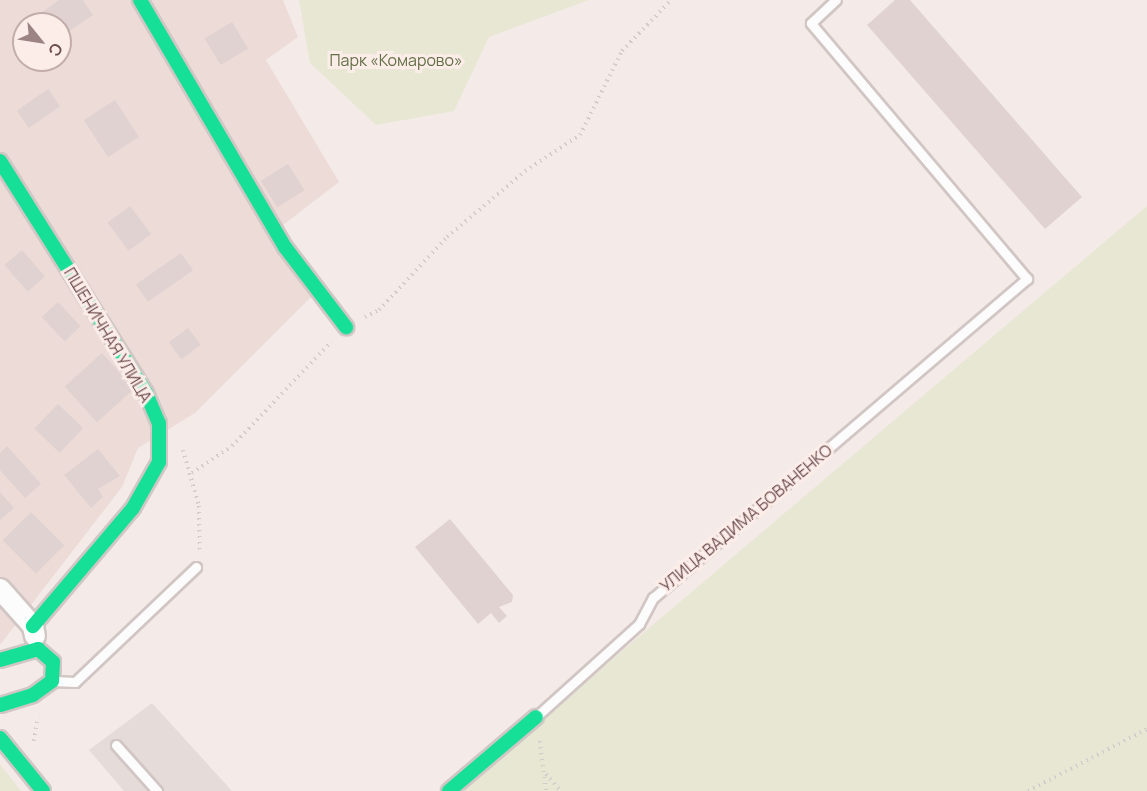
<!DOCTYPE html>
<meta charset="utf-8">
<style>
body{margin:0}
#map{position:relative;width:1147px;height:791px;overflow:hidden;background:#f4ebe8;font-family:Manrope,sans-serif}
div>[style]{position:absolute}
[style*='--x']{left:calc(var(--x)*1px);top:calc(var(--y)*1px);width:calc(var(--w)*1px);rotate:calc(var(--a)*1deg)}
.residential>*{inset:0;background:#ecdbd6}
.industrial>*{inset:0;background:#e5dbd9}
.green>*{inset:0;background:#e7e7d4}
.building>*{inset:0;background:#e0d2d1;transform-origin:0 0}
.path>*{height:4px;margin-top:-2px;transform-origin:0;background:repeating-linear-gradient(90deg,#d5cbca 0 1.5px,transparent 0 6px)}
.roads{filter:drop-shadow(2px 0 #d1c6c4) drop-shadow(-2px 0 #d1c6c4) drop-shadow(0 2px #d1c6c4) drop-shadow(0 -2px #d1c6c4)}
.lane>*{height:9px;margin:-4.5px;padding:0 4.5px;transform-origin:4.5px;border-radius:4.5px;background:#fdfcfc}
.street>*{height:20px;margin:-10px;padding:0 10px;transform-origin:10px;border-radius:10px;background:#fdfcfc}
.fast>*{height:14px;margin:-7px;padding:0 7px;transform-origin:7px;border-radius:7px;background:#16e098}
span{translate:-50% -50%;white-space:nowrap;text-align:center;line-height:1.15;-webkit-text-stroke:6px #fcede9;paint-order:stroke}
.park-label{font-size:16px;color:#647147}
.street-label{font-size:16px;color:#6d4d4e}
.north{position:absolute;left:12px;top:12px;width:60px;height:60px;box-sizing:border-box;background:#fcede9;border:2px solid #c3adab;border-radius:50%;rotate:120deg;font-size:16px;font-weight:700;line-height:24px;text-align:center;color:#6d4d4e}
.north::after{content:'';display:block;margin:auto;width:21px;height:27px;background:#9c8484;clip-path:polygon(50% 0,100% 100%,50% 72%,0 100%)}
</style>
<div id="map">
<div class="residential">
<i style="clip-path:polygon(evenodd,0 0,283px 0,298px 37px,266px 60px,339px 182px,270px 235px,312px 296px,195px 413px,138px 448px,122px 487px,0 645px,0 0,24px 24px,60px 24px,60px 60px,24px 60px,24px 24px)"></i>
</div>
<div class="industrial">
<i style="clip-path:polygon(152px 703px,232px 791px,124px 791px,89px 750px)"></i>
</div>
<div class="green">
<i style="clip-path:polygon(299px 0,589px 0,489px 37px,454px 111px,376px 125px,310px 63px)"></i>
<i style="clip-path:polygon(1147px 206px,1147px 791px,457px 791px,991px 338px)"></i>
<i style="clip-path:polygon(0 764px,21px 791px,0 791px)"></i>
</div>
<div class="building">
<i style="clip-path:polygon(59px 0,83px 0,93px 15px,60px 37px,60px 24px,49px 24px,41px 13px)"></i>
<i style="clip-path:polygon(895px 0,910px 0,1082px 197px,1045px 229px,867px 25px)"></i>
<i style="left:232px;top:22px;width:31px;height:32px;rotate:59deg"></i>
<i style="left:48px;top:89px;width:21px;height:38px;rotate:55deg"></i>
<i style="left:115px;top:100px;width:44px;height:37px;rotate:57deg"></i>
<i style="left:288px;top:164px;width:31px;height:32px;rotate:58deg"></i>
<i style="left:130px;top:206px;width:35px;height:28px;rotate:53deg"></i>
<i style="left:22px;top:250px;width:35px;height:23px;rotate:49deg"></i>
<i style="left:181px;top:253px;width:21px;height:55px;rotate:55deg"></i>
<i style="left:58px;top:302px;width:33px;height:22px;rotate:47deg"></i>
<i style="left:188px;top:328px;width:21px;height:24px;rotate:53deg"></i>
<i style="left:102px;top:353px;width:48px;height:50px;rotate:48deg"></i>
<i style="left:58px;top:404px;width:35px;height:34px;rotate:44deg"></i>
<i style="clip-path:polygon(7px 446px,41px 484px,25px 498px,0 470px,0 453px)"></i>
<i style="clip-path:polygon(98px 449px,120px 476px,98px 489px,103px 497px,91px 508px,64px 475px)"></i>
<i style="clip-path:polygon(0 492px,14px 508px,0 520px)"></i>
<i style="left:31px;top:512px;width:47px;height:40px;rotate:45deg"></i>
<i style="clip-path:polygon(450px 519px,513px 595px,512px 602px,499px 607px,507px 616px,499px 623px,491px 613px,478px 624px,415px 547px)"></i>
</div>
<div class="path">
<i style="--x:365;--y:317;--w:16;--a:-27"></i>
<i style="--x:379;--y:310;--w:100;--a:-47"></i>
<i style="--x:447;--y:237;--w:102;--a:-40.2"></i>
<i style="--x:525;--y:171;--w:66;--a:-33.2"></i>
<i style="--x:580;--y:135;--w:94;--a:-63.4"></i>
<i style="--x:622;--y:51;--w:71;--a:-46.1"></i>
<i style="--x:183;--y:450;--w:58;--a:74.1"></i>
<i style="--x:199;--y:506;--w:48;--a:88.8"></i>
<i style="--x:192;--y:473;--w:48;--a:-34"></i>
<i style="--x:232;--y:446;--w:144;--a:-46.4"></i>
<i style="--x:34;--y:741;--w:24;--a:-81"></i>
<i style="--x:540;--y:741;--w:50;--a:83.2"></i>
<i style="--x:546;--y:774;--w:23;--a:49"></i>
<i style="--x:1028;--y:791;--w:134;--a:-27.5"></i>
</div>
<div class="roads">
<div class="lane">
<i style="--x:54;--y:681;--w:21;--a:3"></i>
<i style="--x:75;--y:682;--w:167;--a:-43.5"></i>
<i style="--x:538;--y:715;--w:136;--a:-42"></i>
<i style="--x:639;--y:624;--w:30;--a:-62"></i>
<i style="--x:653;--y:598;--w:492;--a:-40.5"></i>
<i style="--x:1027;--y:279;--w:335;--a:-130.2"></i>
<i style="--x:811;--y:23;--w:34;--a:-43"></i>
<i style="--x:116;--y:745;--w:62;--a:48.3"></i>
</div>
<div class="street">
<i style="--x:0;--y:589;--w:50;--a:48.3"></i>
<i style="--x:33;--y:626;--w:10;--a:79"></i>
</div>
<div class="fast">
<i style="--x:140;--y:0;--w:286;--a:59.6"></i>
<i style="--x:285;--y:247;--w:101;--a:52.7"></i>
<i style="--x:0;--y:161;--w:274;--a:57.8"></i>
<i style="--x:146;--y:393;--w:33;--a:67"></i>
<i style="--x:159;--y:423;--w:39;--a:90"></i>
<i style="--x:159;--y:462;--w:53;--a:119.5"></i>
<i style="--x:133;--y:508;--w:155;--a:130.3"></i>
<i style="--x:0;--y:660;--w:40;--a:-16"></i>
<i style="--x:38;--y:649;--w:20;--a:41"></i>
<i style="--x:53;--y:662;--w:19;--a:93"></i>
<i style="--x:52;--y:681;--w:24;--a:144"></i>
<i style="--x:33;--y:695;--w:34;--a:163"></i>
<i style="--x:0;--y:738;--w:68;--a:50.9"></i>
<i style="--x:449;--y:791;--w:114;--a:-40.4"></i>
</div>
</div>
<div class="park-label">
<span style="left:396px;top:60px">Парк «Комарово»</span>
</div>
<div class="street-label">
<span style="left:108px;top:335px;rotate:59deg">ПШЕНИЧНАЯ УЛИЦА</span>
<span style="left:746px;top:518px;rotate:-40deg">УЛИЦА ВАДИМА БОВАНЕНКО</span>
</div>
<div class="north">С</div>
</div>
